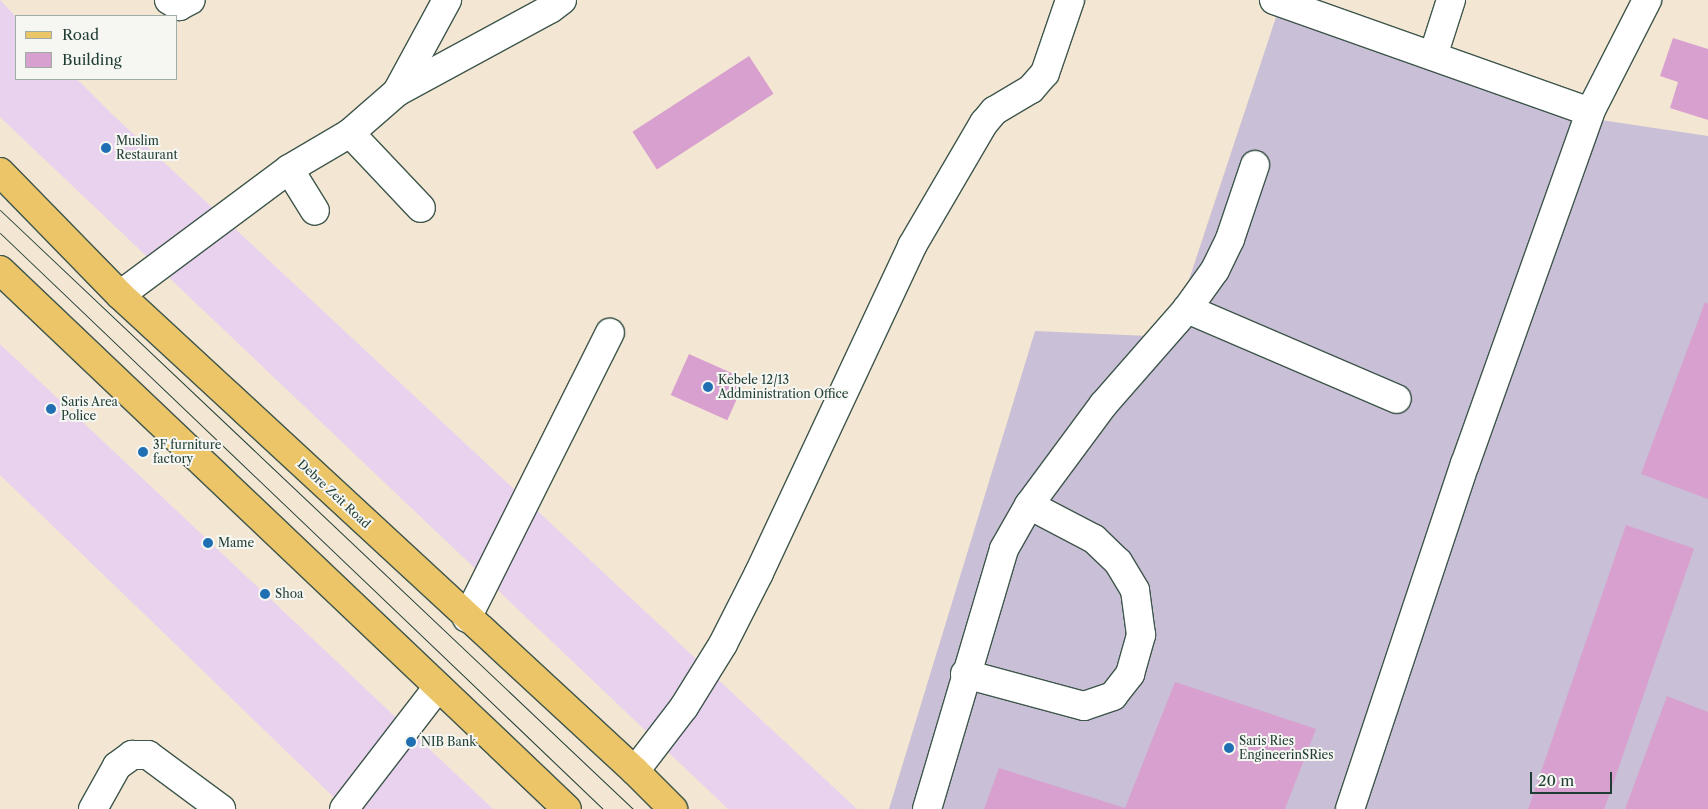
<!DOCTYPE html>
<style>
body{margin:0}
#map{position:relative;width:1708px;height:809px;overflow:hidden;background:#f3e7d3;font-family:"Libre Caslon Text",serif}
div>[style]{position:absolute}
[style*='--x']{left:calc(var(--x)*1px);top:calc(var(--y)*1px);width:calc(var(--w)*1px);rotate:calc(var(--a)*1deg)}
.built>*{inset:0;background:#e8d2ee}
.industrial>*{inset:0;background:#c9bfd7}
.building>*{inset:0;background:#d8a0ce;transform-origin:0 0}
.roads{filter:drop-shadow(1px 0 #3f564c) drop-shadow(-1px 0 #3f564c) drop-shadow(0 1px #3f564c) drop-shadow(0 -1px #3f564c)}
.minor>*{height:28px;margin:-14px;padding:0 14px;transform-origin:14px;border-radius:14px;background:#fff}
.major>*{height:28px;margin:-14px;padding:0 14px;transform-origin:14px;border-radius:14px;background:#edc569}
.tram>*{height:1px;margin:-0.5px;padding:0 0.5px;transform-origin:0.5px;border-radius:0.5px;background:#1f3d34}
.dots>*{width:14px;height:14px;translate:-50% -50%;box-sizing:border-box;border:2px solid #f6f6f2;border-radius:50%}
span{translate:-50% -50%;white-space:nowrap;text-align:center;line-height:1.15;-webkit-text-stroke:4px #f6f6f2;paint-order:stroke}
.poi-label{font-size:12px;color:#1f3d34}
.left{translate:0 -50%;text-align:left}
.street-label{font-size:12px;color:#1f3d34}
.legend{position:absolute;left:15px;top:15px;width:162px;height:65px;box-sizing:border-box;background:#f6f6f2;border:1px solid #a0aca6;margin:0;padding:6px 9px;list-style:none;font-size:15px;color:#1f3d34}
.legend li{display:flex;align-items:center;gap:10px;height:25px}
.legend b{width:25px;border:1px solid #a0aca6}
.scale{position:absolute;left:1530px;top:772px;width:82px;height:22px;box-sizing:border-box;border:2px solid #1f3d34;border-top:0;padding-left:6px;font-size:15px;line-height:18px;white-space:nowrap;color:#1f3d34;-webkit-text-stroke:4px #f6f6f2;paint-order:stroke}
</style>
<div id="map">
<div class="built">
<i style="clip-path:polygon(0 0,16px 17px,16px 79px,77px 79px,112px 114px,857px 809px,728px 809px,0 117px)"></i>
<i style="clip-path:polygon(0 344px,493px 809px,346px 809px,0 475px)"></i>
</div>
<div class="industrial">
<i style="clip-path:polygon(1280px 5px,1594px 119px,1708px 136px,1708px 809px,889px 809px,1035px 331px,1170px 337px)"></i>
</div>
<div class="building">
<i style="clip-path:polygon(1673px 38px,1708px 49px,1708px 120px,1670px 108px,1678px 82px,1660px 76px)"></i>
<i style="left:749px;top:56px;width:45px;height:139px;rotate:57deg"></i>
<i style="clip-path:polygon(1705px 302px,1708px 304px,1708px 499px,1641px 474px)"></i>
<i style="left:689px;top:354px;width:62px;height:45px;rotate:24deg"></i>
<i style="left:1626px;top:525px;width:72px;height:301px;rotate:19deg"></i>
<i style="clip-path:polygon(1175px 682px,1316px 729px,1285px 809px,984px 809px,999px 768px,1125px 808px)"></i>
<i style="clip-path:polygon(1667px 696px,1708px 712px,1708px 809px,1625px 809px)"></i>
</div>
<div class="roads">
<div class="minor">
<i style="--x:169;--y:0;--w:12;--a:31"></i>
<i style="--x:179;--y:6;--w:13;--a:-27"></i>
<i style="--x:1274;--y:0;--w:335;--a:19.5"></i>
<i style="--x:1433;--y:56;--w:59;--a:-72.2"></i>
<i style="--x:397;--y:92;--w:105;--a:-61.5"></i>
<i style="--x:350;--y:133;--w:103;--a:46.6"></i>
<i style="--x:289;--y:169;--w:49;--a:58.2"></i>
<i style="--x:120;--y:295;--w:211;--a:-36.7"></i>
<i style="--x:289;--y:169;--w:71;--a:-30.5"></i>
<i style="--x:350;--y:133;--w:62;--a:-41.1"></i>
<i style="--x:397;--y:92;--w:174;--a:-28.5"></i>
<i style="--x:550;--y:9;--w:15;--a:-37"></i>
<i style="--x:1187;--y:309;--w:228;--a:23.2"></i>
<i style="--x:467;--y:618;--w:319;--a:-63.4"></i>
<i style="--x:965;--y:674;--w:123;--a:15.1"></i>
<i style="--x:1084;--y:706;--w:31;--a:-19"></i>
<i style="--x:1113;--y:696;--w:28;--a:-52"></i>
<i style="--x:1130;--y:674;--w:41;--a:-74.2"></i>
<i style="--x:1141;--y:635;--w:45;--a:-97.6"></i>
<i style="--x:1135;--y:590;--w:33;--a:-121"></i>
<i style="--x:1118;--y:562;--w:33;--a:-136"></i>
<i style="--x:1094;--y:539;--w:73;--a:-152.4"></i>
<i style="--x:635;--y:771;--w:81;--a:-52.6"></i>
<i style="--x:684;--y:707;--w:74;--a:-58.2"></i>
<i style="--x:723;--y:644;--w:80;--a:-63.1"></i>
<i style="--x:759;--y:573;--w:361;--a:-64.9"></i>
<i style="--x:912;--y:246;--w:143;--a:-59.7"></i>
<i style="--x:984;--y:123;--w:16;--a:-50"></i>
<i style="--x:994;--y:111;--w:43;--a:-30.7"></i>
<i style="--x:1031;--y:89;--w:21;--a:-49"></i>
<i style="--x:1045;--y:73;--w:77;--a:-71.1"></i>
<i style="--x:93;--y:809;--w:49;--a:-60.8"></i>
<i style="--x:117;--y:766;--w:19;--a:-36"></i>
<i style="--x:132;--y:755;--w:16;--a:0"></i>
<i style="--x:148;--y:755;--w:91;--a:36.5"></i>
<i style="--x:344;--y:809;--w:154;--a:-52.4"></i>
<i style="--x:927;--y:809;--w:271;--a:-73.5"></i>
<i style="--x:1004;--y:549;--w:51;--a:-60.4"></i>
<i style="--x:1029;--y:505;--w:124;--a:-53.5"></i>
<i style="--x:1103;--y:405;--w:128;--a:-48.8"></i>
<i style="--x:1187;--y:309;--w:48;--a:-54.3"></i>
<i style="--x:1215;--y:270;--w:34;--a:-64"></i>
<i style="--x:1230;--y:239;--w:78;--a:-71.3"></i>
<i style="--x:1350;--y:809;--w:364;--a:-71.6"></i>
<i style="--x:1465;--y:464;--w:374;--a:-70.4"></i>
<i style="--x:1590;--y:112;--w:126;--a:-63"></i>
</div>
<div class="major">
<i style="--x:0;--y:172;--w:172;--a:45.7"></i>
<i style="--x:120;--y:295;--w:701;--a:42.75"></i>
<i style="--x:635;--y:771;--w:54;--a:45"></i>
<i style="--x:0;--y:270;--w:782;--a:43.55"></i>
</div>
</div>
<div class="tram">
<i style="--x:0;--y:210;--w:871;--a:43.42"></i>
<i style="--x:0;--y:233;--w:834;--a:43.69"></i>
</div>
<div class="dots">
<i style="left:106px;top:148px;background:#1f6fb2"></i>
<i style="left:708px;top:387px;background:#1f6fb2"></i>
<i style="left:51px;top:409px;background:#1f6fb2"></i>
<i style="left:143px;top:452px;background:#1f6fb2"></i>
<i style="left:208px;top:543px;background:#1f6fb2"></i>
<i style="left:265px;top:594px;background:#1f6fb2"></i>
<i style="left:411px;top:742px;background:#1f6fb2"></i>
<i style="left:1229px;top:748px;background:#1f6fb2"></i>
</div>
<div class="poi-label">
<span class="left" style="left:116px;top:148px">Muslim<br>Restaurant</span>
<span class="left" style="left:718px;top:387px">Kebele 12/13<br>Addministration Office</span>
<span class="left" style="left:61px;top:409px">Saris Area<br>Police</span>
<span class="left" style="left:153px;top:452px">3F furniture<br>factory</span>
<span class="left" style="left:218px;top:543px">Mame</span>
<span class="left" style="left:275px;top:594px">Shoa</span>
<span class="left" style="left:1239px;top:748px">Saris Ries<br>EngineerinSRies</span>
<span class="left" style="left:421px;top:742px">NIB Bank</span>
</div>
<div class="street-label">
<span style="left:334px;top:494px;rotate:43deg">Debre Zeit Road</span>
</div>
<ul class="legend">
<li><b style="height:6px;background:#edc569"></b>Road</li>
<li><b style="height:14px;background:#d8a0ce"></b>Building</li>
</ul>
<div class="scale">20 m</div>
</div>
